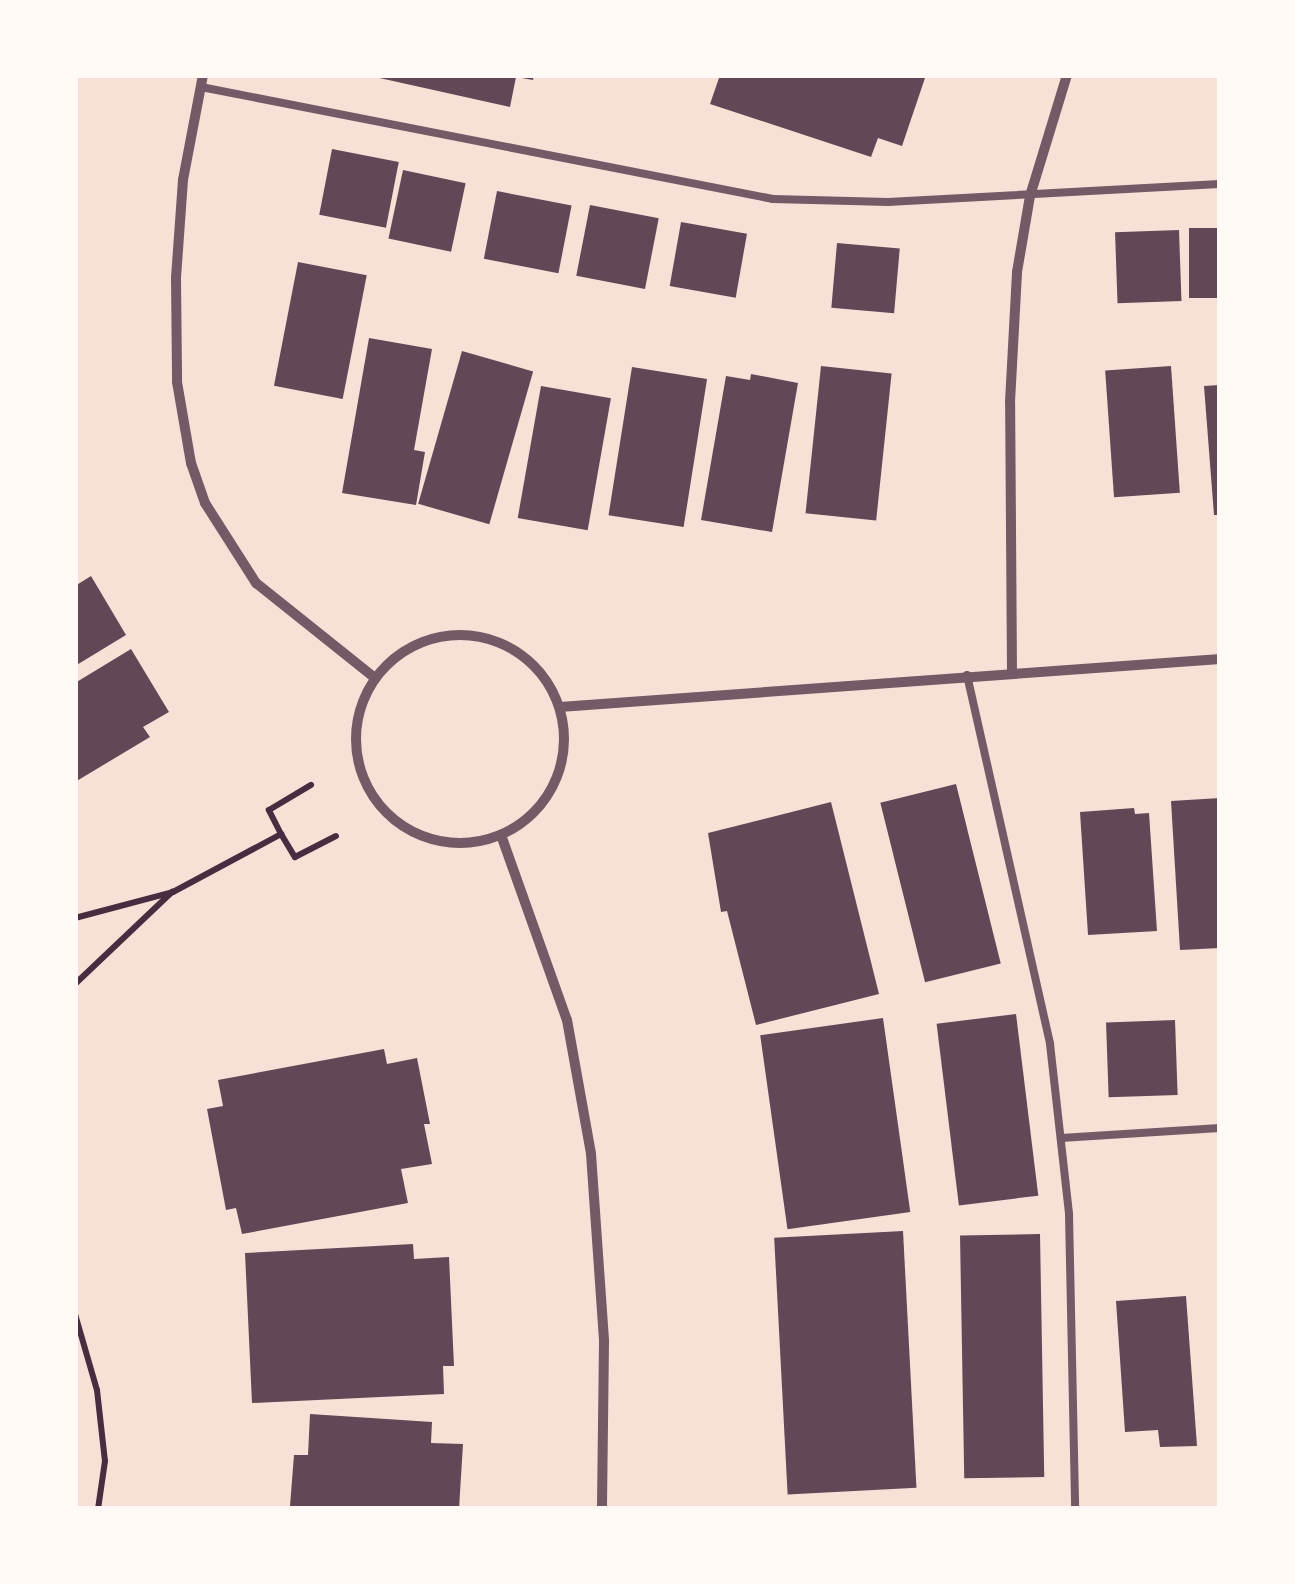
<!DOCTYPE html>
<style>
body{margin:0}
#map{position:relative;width:1295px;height:1584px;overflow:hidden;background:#f7e1d7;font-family:Poppins,sans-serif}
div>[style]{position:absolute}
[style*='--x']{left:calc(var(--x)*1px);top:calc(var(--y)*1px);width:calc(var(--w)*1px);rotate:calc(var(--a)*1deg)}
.building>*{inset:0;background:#644757;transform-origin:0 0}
.path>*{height:6px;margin:-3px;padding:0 3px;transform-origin:3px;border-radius:3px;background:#4a2c40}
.service>*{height:8px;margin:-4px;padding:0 4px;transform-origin:4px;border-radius:4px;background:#755966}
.minor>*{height:10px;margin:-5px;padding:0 5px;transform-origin:5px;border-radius:5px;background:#755966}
.minor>.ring{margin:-5px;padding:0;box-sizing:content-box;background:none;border:10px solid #755966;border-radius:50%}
span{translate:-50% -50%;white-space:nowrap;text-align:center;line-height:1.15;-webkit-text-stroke:9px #fffaf5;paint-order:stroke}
.frame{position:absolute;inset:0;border:78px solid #fffaf5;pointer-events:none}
</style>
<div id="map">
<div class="building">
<i style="clip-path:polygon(366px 75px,534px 75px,533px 80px,516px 77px,510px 107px)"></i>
<i style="clip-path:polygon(720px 75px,915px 75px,925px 78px,902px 146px,878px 138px,871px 157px,710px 104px)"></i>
<i style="left:332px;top:149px;width:68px;height:67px;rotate:11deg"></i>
<i style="left:403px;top:170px;width:64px;height:70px;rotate:12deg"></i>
<i style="left:497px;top:191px;width:76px;height:69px;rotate:11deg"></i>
<i style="left:590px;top:205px;width:70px;height:72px;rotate:11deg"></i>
<i style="left:681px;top:222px;width:67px;height:65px;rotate:10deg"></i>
<i style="left:1220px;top:228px;width:70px;height:31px;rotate:90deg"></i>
<i style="left:1179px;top:230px;width:71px;height:64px;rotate:88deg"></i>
<i style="left:837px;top:243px;width:63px;height:65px;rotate:5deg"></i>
<i style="left:298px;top:262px;width:70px;height:126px;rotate:11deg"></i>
<i style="clip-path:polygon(369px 338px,432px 349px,414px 450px,425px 452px,416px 505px,342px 493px)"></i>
<i style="left:462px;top:351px;width:74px;height:159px;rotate:16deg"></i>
<i style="left:821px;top:366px;width:71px;height:148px;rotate:6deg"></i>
<i style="left:1171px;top:366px;width:127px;height:66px;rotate:86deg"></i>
<i style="left:632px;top:367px;width:76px;height:150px;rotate:9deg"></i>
<i style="clip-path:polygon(751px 374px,798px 383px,772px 532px,701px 520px,726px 376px,750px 380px)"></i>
<i style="clip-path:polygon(1220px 385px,1220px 515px,1214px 515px,1204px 386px)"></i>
<i style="left:541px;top:386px;width:71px;height:134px;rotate:10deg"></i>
<i style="clip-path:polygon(91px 576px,126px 635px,75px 666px,75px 586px)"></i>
<i style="clip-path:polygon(131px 649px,169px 712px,143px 727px,150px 737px,75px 782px,75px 683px)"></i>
<i style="left:956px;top:784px;width:185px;height:78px;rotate:76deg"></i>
<i style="clip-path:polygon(1220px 798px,1220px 948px,1180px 950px,1171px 801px)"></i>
<i style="clip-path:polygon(831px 802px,879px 994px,756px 1025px,727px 911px,721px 912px,708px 833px)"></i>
<i style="clip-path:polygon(1134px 808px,1135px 814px,1149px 813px,1157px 931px,1088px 935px,1080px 812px)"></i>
<i style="left:1016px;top:1014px;width:183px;height:80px;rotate:83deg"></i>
<i style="left:883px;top:1018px;width:196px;height:124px;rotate:82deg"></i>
<i style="left:1175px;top:1020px;width:75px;height:69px;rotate:88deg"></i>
<i style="clip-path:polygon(384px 1049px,387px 1064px,417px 1058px,430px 1124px,424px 1124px,432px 1164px,401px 1169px,408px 1203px,242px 1234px,236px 1208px,226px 1210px,207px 1109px,223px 1106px,218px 1080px)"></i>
<i style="left:903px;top:1231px;width:257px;height:129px;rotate:87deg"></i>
<i style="left:1040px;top:1234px;width:243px;height:80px;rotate:89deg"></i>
<i style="clip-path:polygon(413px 1244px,414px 1259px,449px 1257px,454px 1366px,443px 1366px,444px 1394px,252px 1403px,245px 1253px)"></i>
<i style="clip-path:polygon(1186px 1296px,1197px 1446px,1160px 1447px,1158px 1430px,1125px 1432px,1116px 1301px)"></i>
<i style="clip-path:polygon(310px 1414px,432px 1422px,431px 1443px,463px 1444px,459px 1509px,290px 1506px,294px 1455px,308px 1455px)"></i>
</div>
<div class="path">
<i style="--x:281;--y:834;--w:27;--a:59"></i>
<i style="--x:295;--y:857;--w:46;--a:-27.1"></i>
<i style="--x:75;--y:918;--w:101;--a:-14.9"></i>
<i style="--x:173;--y:892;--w:123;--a:-28.2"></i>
<i style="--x:281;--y:834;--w:27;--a:-117"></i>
<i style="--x:269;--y:810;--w:49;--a:-30.8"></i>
<i style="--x:75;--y:984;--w:134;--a:-43.5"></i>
<i style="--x:75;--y:1314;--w:79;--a:73.9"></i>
<i style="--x:97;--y:1390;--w:71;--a:83.6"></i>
<i style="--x:105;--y:1461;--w:49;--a:98.3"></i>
</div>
<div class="service">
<i style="--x:201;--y:87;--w:583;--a:11.08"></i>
<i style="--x:773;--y:199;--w:115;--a:1.5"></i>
<i style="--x:888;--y:202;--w:332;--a:-3.1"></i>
<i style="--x:967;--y:675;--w:378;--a:77.3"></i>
<i style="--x:1050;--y:1044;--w:171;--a:83.6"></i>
<i style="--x:1069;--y:1214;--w:295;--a:88.8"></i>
<i style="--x:1061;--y:1138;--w:159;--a:-3.6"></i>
</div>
<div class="minor">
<i style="--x:203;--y:75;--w:107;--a:100.8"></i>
<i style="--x:183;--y:180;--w:98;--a:94.1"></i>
<i style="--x:176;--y:278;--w:104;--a:89.4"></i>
<i style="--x:177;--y:382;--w:82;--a:80.2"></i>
<i style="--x:191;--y:463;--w:42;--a:70.7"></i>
<i style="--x:205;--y:503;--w:95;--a:57.5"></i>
<i style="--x:256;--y:583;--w:152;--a:38.6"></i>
<i class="ring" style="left:356px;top:635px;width:198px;height:198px"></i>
<i style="--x:1012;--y:673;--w:271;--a:-90.4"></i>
<i style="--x:1010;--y:402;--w:130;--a:-86.9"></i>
<i style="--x:1017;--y:272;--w:77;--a:-80.3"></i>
<i style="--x:1030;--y:196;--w:127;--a:-73"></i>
<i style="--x:560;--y:707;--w:662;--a:-4.16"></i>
<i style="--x:501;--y:835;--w:196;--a:70.4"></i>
<i style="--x:567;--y:1020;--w:136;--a:79.8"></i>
<i style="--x:591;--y:1154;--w:188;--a:86"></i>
<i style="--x:604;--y:1342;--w:167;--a:90.7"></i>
</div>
<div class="frame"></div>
</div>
